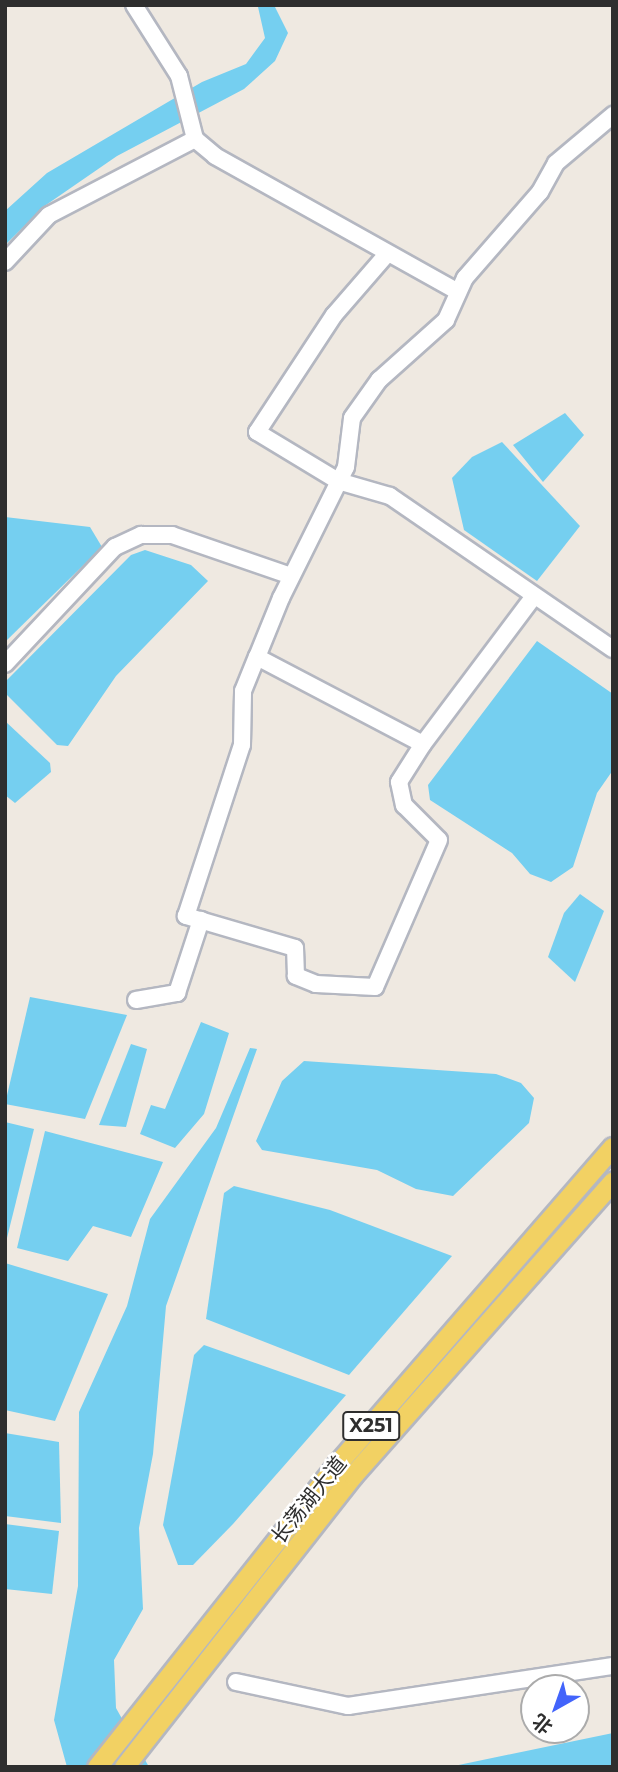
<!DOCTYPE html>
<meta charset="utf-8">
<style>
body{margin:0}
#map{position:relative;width:618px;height:1772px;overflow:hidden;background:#efe9e1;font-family:Montserrat,"Noto Sans SC",sans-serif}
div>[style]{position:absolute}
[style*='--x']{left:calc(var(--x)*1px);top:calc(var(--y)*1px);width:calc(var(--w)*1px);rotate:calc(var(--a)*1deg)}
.water>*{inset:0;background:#75cff0}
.roads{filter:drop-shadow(2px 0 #b4b7c1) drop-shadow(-2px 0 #b4b7c1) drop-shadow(0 2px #b4b7c1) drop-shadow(0 -2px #b4b7c1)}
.minor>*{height:16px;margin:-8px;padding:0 8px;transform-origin:8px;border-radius:8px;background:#fff}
.major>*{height:19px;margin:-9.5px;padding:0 9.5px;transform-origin:9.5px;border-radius:9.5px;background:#f2d163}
span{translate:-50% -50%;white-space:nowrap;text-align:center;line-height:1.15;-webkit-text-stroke:5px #fff;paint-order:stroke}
.shield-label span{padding:2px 5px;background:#fff;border:2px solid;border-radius:5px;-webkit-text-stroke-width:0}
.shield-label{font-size:19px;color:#2e2e2e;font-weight:700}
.street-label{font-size:21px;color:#2e2e2e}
.frame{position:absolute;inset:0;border:7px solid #2e2e2e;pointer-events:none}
.north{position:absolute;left:520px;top:1674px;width:70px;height:70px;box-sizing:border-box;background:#fff;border:2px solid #ababab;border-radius:50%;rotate:220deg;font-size:19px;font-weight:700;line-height:28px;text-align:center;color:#2e2e2e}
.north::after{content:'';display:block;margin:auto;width:24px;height:32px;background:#4264fb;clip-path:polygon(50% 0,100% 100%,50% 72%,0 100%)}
</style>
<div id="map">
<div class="water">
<i style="clip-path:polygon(274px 5px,288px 33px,275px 61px,244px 89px,117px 156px,46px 205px,5px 245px,5px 211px,47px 173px,202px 82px,246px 64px,265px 38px,258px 7px)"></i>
<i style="clip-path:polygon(565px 413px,584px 435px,543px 482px,513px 445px)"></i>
<i style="clip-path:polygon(502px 442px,580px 526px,537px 581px,464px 530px,452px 478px,472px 457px)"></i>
<i style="clip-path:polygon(5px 517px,90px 527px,102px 547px,5px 642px)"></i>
<i style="clip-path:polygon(145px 550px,191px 565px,208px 581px,116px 676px,68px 746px,57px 745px,5px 693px,5px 682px,131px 555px)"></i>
<i style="clip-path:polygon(537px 641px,613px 694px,613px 770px,597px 793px,573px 867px,551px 882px,530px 874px,512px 853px,430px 800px,428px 785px)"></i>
<i style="clip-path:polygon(5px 721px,50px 763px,51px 772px,15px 803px,5px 795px)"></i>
<i style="clip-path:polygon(580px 894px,604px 911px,575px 982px,548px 957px,564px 913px)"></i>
<i style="clip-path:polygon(30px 997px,127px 1015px,85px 1119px,5px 1104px)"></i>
<i style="clip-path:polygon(201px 1022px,229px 1033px,204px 1114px,175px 1148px,140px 1134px,151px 1105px,165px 1109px)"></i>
<i style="clip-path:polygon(131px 1044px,147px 1049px,126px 1127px,99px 1125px)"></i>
<i style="clip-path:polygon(250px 1048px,257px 1049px,166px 1306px,153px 1454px,139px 1528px,143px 1609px,114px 1660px,116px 1708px,149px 1767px,67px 1767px,54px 1720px,78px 1586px,79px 1412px,127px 1306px,150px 1219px,216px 1128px)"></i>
<i style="clip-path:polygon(304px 1061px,496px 1074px,521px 1083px,534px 1098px,529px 1123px,453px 1196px,416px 1189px,377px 1170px,262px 1150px,256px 1141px,282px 1081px)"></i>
<i style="clip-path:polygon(5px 1122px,34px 1129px,5px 1246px)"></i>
<i style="clip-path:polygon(45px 1131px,163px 1162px,131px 1237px,93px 1226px,68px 1261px,17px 1248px)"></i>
<i style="clip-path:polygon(234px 1186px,330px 1210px,452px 1256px,349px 1375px,206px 1319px,224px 1193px)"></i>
<i style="clip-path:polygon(5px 1263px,108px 1294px,55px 1421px,5px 1410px)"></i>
<i style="clip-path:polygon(204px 1345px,346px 1395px,233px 1524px,193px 1565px,178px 1565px,163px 1525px,194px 1355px)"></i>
<i style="clip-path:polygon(5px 1433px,59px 1442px,61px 1523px,5px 1516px)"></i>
<i style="clip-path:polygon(5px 1524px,59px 1531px,52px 1594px,5px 1589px)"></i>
<i style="clip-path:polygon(613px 1733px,613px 1767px,449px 1767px)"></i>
</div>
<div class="roads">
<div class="minor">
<i style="--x:134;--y:5;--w:84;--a:57.6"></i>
<i style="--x:179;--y:76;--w:65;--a:75.7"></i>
<i style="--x:195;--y:139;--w:26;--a:40"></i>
<i style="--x:215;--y:156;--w:278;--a:29.2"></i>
<i style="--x:387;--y:254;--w:81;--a:131"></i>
<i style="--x:334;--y:315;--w:140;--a:123.3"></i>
<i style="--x:257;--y:432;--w:95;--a:31.2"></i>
<i style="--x:338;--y:481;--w:54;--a:16.1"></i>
<i style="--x:390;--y:496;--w:270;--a:34.5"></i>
<i style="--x:5;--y:262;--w:64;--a:-46.9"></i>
<i style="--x:49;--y:215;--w:165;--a:-27.5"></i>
<i style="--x:257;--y:657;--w:187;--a:27.7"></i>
<i style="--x:423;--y:744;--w:45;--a:122.3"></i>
<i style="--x:399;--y:782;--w:24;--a:78"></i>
<i style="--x:404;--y:805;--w:49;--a:45"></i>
<i style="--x:439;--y:840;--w:160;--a:113.5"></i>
<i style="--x:375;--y:987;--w:59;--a:-177.1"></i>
<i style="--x:316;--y:984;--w:22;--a:-158"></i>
<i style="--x:296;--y:976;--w:28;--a:-92"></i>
<i style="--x:295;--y:948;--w:114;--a:-163.6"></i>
<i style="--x:186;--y:916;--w:180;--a:-71.9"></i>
<i style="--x:242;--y:745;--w:54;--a:-88.9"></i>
<i style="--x:243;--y:691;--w:37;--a:-68"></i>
<i style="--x:257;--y:657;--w:64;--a:-67.9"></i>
<i style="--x:281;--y:598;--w:146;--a:-63.6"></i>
<i style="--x:346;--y:467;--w:49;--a:-83"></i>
<i style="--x:352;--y:418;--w:47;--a:-54.6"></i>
<i style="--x:379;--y:380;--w:90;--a:-41.8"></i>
<i style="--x:446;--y:320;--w:46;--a:-65.7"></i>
<i style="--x:465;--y:278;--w:114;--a:-48.9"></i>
<i style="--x:540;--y:192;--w:33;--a:-61"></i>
<i style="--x:556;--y:163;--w:75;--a:-40.1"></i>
<i style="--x:5;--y:664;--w:161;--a:-46.8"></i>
<i style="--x:115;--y:547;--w:29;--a:-25"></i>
<i style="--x:141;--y:535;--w:31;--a:0"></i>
<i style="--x:172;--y:535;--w:126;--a:19"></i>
<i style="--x:423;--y:744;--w:185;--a:-53.1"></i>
<i style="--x:136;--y:1000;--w:42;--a:-9.7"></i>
<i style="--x:177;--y:993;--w:77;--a:-71.8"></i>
<i style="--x:236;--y:1682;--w:115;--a:12.1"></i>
<i style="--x:348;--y:1706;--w:268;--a:-8.6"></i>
</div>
<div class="major">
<i style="--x:97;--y:1767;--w:387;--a:-51.6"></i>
<i style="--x:337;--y:1464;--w:420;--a:-49"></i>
<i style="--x:124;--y:1767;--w:371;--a:-51.9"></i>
<i style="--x:353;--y:1475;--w:392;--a:-48.5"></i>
</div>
</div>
<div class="shield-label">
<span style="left:371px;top:1426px">X251</span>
</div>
<div class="street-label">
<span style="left:309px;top:1500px;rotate:-51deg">长荡湖大道</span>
</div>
<div class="frame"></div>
<div class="north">北</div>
</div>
